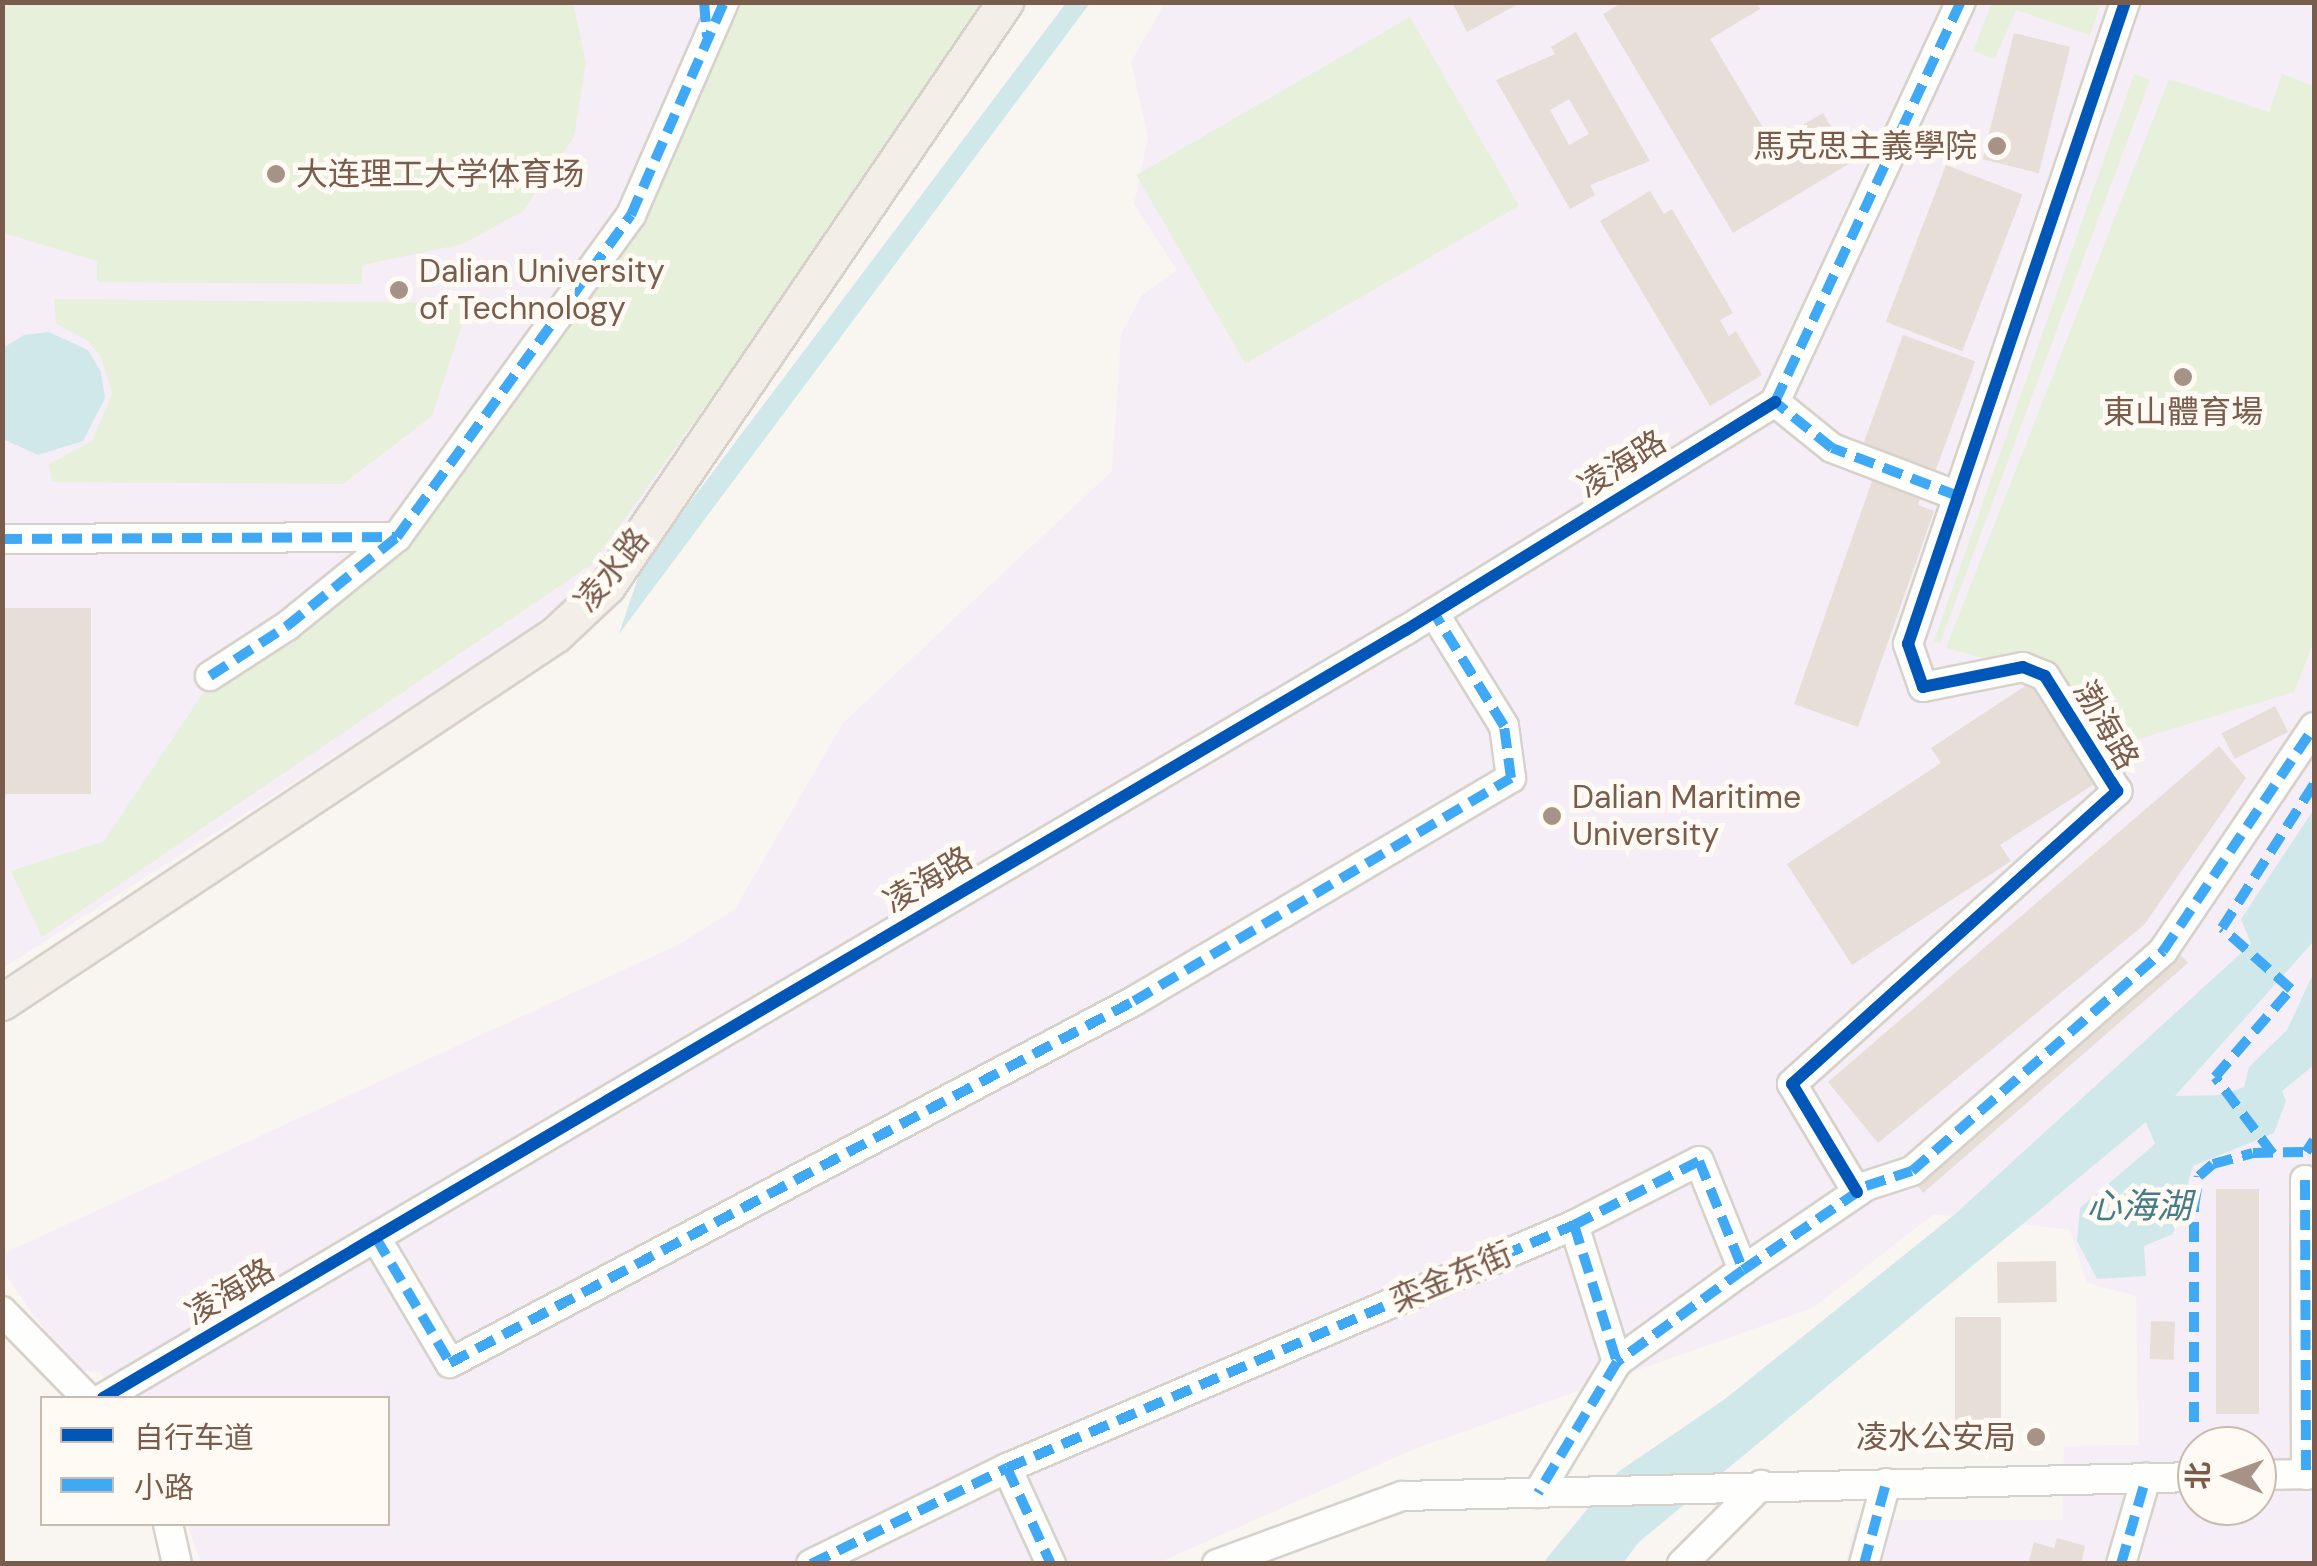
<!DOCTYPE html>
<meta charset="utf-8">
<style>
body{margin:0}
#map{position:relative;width:2317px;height:1566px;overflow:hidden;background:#f9f5f0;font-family:"DM Sans","Noto Sans SC",sans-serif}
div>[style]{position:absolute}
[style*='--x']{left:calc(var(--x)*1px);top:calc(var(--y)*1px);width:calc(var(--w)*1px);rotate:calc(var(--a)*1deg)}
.education>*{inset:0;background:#f6eef6}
.green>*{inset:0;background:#e7f0db;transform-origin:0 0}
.water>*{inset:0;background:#d0e8ea}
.building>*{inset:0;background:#e6ded7;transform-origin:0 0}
.roads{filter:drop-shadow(2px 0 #d7d1cb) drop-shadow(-2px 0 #d7d1cb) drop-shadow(0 2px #d7d1cb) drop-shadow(0 -2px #d7d1cb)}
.minor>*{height:28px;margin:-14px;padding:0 14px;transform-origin:14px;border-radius:14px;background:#fefefd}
.major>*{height:35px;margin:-17.5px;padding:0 17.5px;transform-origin:17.5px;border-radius:17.5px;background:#f3eee8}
.quiet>*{height:10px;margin-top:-5px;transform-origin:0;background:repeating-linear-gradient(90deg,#3fa9f5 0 20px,transparent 0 30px)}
.cycleway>*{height:12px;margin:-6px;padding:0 6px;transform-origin:6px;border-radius:6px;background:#0057b8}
.dots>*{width:28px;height:28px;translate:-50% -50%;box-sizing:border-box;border:5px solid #fffaf3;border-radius:50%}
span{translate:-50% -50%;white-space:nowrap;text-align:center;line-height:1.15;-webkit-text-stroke:10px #fffaf3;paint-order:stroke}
.poi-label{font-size:32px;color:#7a5c4d}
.right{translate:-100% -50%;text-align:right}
.left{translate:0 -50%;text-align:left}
.street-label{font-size:32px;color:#7a5c4d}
.water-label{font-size:35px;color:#437c86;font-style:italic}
.frame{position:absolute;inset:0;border:5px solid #7a5c4d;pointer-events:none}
.legend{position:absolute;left:40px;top:1396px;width:350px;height:130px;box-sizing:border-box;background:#fffaf3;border:2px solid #cabbb1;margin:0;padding:12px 18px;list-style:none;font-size:30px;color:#7a5c4d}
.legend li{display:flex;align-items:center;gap:20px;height:50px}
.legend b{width:50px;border:2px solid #cabbb1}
.north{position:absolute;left:2177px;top:1426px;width:100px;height:100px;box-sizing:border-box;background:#fffaf3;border:2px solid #cabbb1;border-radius:50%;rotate:271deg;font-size:28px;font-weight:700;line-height:40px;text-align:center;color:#7a5c4d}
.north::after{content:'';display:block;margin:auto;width:35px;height:45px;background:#a69286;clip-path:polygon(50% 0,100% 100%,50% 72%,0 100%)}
</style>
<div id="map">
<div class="education">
<i style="clip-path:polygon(3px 3px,992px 3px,601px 577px,547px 621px,3px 968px)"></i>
<i style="clip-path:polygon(evenodd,1165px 3px,2314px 3px,2314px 1563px,1845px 1563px,1857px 1520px,2062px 1520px,2064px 1446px,2139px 1445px,2136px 1296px,2087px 1283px,2070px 1230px,1934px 1214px,1813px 1308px,1414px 1449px,1156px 1564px,201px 1563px,187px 1524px,388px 1524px,388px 1398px,118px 1398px,100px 1372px,72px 1370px,3px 1271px,2px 1254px,680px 944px,735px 909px,843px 723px,1112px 471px,1121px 334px,1142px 295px,1177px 270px,1134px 204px,1148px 137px,1131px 62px,1165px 3px,2197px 1446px,2257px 1446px,2257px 1506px,2197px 1506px,2197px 1446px)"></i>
</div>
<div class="green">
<i style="clip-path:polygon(2px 3px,573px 3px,586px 62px,574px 137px,523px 211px,463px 244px,362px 265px,362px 284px,97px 282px,97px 261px,3px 233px)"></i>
<i style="clip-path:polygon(724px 3px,995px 3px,592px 564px,42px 937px,11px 871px,104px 841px,218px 671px,397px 537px,631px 215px)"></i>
<i style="clip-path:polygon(1992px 3px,1992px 2px,2101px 3px,2090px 35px,2016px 10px,1995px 59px,1973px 51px)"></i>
<i style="left:1410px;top:17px;width:218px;height:316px;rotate:60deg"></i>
<i style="clip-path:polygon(2134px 74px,2150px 80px,1940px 643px,1934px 641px)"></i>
<i style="clip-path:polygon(2282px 74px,2314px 86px,2314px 642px,2294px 692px,2116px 746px,2085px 728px,2053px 662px,2029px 651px,1995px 661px,1946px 648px,2169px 79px,2269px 112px)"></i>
<i style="clip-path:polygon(54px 299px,469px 303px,432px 416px,343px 484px,52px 482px,49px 464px,92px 441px,112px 394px,101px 357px,87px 340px,56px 324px)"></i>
</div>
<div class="water">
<i style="clip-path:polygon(1066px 3px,1090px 3px,619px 634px,642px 566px)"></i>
<i style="clip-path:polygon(49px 332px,88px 350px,101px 372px,105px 398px,83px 441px,38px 455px,3px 439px,3px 348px,24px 335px)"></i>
<i style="clip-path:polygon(2314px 809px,2314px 941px,2175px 1096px,2221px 1095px,2244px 1087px,2249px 1067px,2287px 1030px,2314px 972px,2314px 1065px,2282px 1091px,2286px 1101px,2274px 1133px,2193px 1166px,2173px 1234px,2144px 1246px,2146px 1276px,2097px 1279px,2077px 1241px,2080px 1208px,2155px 1144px,2146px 1122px,1639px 1542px,1623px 1563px,1542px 1564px,1618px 1472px,1725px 1399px,1954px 1215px,2251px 944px,2241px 919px)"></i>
</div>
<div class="building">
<i style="clip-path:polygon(1452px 2px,1522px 2px,1467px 32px)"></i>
<i style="clip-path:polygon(1623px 2px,1756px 2px,1760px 9px,1710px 39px,1772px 143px,1823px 113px,1852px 162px,1733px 233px,1603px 14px)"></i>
<i style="clip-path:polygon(evenodd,1576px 32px,1650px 161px,1590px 185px,1595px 195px,1570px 209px,1496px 80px,1555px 54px,1551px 47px,1576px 32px,1569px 99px,1589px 134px,1569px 145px,1550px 110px,1569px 99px)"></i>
<i style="left:2014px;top:33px;width:58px;height:130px;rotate:14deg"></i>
<i style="left:1946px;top:165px;width:82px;height:168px;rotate:21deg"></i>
<i style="clip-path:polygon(1650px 191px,1664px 214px,1672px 209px,1733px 313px,1720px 320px,1729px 336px,1736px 331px,1762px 375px,1710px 406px,1600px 221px)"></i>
<i style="left:1903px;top:335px;width:77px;height:121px;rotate:20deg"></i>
<i style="clip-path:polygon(1873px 478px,1921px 495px,1918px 505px,1934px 511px,1858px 727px,1794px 704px)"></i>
<i style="left:2px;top:608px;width:89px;height:186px"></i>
<i style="clip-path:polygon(2034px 680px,2099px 781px,2000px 845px,2011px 861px,1852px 965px,1787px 864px,1941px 763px,1931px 748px)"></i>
<i style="left:2275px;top:706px;width:29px;height:60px;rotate:63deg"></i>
<i style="clip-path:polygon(2219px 746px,2246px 778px,2144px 925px,1878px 1143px,1828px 1082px)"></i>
<i style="clip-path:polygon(2179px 953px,2188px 963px,1923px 1193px,1916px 1183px,1950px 1160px)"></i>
<i style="left:2216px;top:1189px;width:43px;height:225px"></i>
<i style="left:2056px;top:1261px;width:41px;height:59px;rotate:89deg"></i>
<i style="left:1955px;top:1317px;width:46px;height:117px"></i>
<i style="left:2151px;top:1321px;width:24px;height:38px;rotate:2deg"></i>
<i style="clip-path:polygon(2057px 1538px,2085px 1546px,2081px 1564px,2028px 1564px,2034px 1542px,2054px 1548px)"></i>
</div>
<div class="roads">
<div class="minor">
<i style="--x:1775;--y:402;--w:441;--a:-65.1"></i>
<i style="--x:1775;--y:402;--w:73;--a:38.9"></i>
<i style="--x:1832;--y:448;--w:135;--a:20.9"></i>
<i style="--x:2;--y:539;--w:395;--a:-0.3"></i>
<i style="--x:397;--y:537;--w:398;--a:-54"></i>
<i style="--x:631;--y:215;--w:232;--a:-66.4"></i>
<i style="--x:210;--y:676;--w:92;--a:-33"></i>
<i style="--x:287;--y:626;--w:141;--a:-39"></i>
<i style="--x:2305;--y:1180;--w:295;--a:89.8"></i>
<i style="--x:1857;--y:1192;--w:126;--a:-121"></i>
<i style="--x:1792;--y:1084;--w:438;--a:-42"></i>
<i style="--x:2117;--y:791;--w:136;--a:-122.1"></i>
<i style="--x:2045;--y:676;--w:24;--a:-158"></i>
<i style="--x:2023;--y:667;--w:102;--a:168.7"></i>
<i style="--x:1923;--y:687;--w:46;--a:-109.2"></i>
<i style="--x:1908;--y:644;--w:678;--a:-71.32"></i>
<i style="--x:1574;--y:1225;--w:144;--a:72.6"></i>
<i style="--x:376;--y:1238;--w:145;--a:59.4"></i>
<i style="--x:450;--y:1363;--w:774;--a:-27.89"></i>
<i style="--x:1134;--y:1001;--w:438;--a:-30.6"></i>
<i style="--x:1511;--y:778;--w:52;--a:-97.7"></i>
<i style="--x:1504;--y:726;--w:133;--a:-121.8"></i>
<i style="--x:1743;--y:1270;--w:149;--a:-34.3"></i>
<i style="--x:1866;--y:1186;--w:48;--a:-18.1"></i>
<i style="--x:1912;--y:1171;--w:334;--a:-41.2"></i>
<i style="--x:2163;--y:951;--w:270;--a:-56"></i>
<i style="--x:2;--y:1311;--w:122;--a:45.7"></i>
<i style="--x:103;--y:1398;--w:1512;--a:-30.52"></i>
<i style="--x:1406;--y:630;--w:434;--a:-31.7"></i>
<i style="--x:1007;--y:1468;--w:106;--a:65.4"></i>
<i style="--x:2257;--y:1475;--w:57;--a:-1"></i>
<i style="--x:168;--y:1524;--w:41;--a:77.3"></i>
<i style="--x:811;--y:1564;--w:218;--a:-26.1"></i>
<i style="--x:1007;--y:1468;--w:617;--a:-23.2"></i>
<i style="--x:1574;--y:1225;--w:140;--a:-27.1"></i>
<i style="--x:1699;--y:1161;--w:118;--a:68"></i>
<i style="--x:1743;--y:1270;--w:156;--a:143.9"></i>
<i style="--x:1617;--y:1362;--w:153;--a:121.1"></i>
<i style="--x:1217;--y:1564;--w:197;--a:-20.2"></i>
<i style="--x:1402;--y:1496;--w:795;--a:-1.37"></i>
<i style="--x:1682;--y:1564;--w:112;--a:-45"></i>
<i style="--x:1864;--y:1564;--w:84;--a:-74.8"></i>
<i style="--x:2121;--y:1564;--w:90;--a:-73.8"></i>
</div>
<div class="major">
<i style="--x:2;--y:1002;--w:665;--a:-33.59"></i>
<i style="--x:556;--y:634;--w:70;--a:-43.3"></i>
<i style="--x:607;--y:586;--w:707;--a:-55.73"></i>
</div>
</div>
<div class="quiet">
<i style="--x:704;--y:2;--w:35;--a:85"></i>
<i style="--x:1958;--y:496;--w:135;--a:-159.1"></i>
<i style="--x:1832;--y:448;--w:73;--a:-141.1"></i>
<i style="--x:1775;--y:402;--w:441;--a:-65.1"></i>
<i style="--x:2;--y:539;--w:395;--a:-0.3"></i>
<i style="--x:397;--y:537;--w:398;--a:-54"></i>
<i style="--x:631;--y:215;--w:232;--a:-66.4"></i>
<i style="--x:210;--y:676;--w:92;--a:-33"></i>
<i style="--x:287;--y:626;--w:141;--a:-39"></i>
<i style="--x:2273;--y:1154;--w:96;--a:-127"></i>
<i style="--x:2215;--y:1077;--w:116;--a:-49.2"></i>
<i style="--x:2291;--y:989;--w:92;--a:-138.5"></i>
<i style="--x:2222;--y:928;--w:171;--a:-57.4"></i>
<i style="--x:2305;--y:1180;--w:295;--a:89.8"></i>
<i style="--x:1574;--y:1225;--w:144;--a:72.6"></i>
<i style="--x:376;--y:1238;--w:145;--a:59.4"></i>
<i style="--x:450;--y:1363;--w:774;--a:-27.89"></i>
<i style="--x:1134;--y:1001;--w:438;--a:-30.6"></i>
<i style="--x:1511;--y:778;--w:52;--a:-97.7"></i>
<i style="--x:1504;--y:726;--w:133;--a:-121.8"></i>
<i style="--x:1743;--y:1270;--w:149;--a:-34.3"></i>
<i style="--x:1866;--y:1186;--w:48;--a:-18.1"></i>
<i style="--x:1912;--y:1171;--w:334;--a:-41.2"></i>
<i style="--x:2163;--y:951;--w:270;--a:-56"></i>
<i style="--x:2194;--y:1422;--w:215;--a:-90"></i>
<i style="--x:2194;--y:1207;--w:31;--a:-81"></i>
<i style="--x:2199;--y:1176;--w:18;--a:-41"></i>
<i style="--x:2213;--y:1164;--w:41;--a:-15.4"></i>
<i style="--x:2253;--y:1153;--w:53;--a:-1.1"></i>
<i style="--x:2306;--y:1152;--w:14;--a:-56"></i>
<i style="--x:1007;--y:1468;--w:106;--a:65.4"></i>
<i style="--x:811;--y:1564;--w:218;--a:-26.1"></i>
<i style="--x:1007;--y:1468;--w:617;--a:-23.2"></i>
<i style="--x:1574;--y:1225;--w:140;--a:-27.1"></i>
<i style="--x:1699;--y:1161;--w:118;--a:68"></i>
<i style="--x:1743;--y:1270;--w:156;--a:143.9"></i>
<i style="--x:1617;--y:1362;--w:153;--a:121.1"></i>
<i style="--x:1864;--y:1564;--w:84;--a:-74.8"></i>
<i style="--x:2121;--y:1564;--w:90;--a:-73.8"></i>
</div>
<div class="cycleway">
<i style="--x:1857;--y:1192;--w:126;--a:-121"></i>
<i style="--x:1792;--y:1084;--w:438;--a:-42"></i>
<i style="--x:2117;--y:791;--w:136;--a:-122.1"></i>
<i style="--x:2045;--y:676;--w:24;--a:-158"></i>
<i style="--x:2023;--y:667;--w:102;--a:168.7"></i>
<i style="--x:1923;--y:687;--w:46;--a:-109.2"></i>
<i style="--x:1908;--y:644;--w:678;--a:-71.32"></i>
<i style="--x:103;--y:1398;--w:1512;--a:-30.52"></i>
<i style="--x:1406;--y:630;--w:434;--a:-31.7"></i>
</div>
<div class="dots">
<i style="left:1997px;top:146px;background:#a69286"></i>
<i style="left:276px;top:174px;background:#a69286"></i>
<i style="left:399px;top:290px;background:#a69286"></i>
<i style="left:2183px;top:377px;background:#a69286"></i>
<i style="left:1552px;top:816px;background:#a69286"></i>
<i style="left:2036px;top:1437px;background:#a69286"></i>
</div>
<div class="poi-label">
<span class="right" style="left:1977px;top:146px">馬克思主義學院</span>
<span class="left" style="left:296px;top:174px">大连理工大学体育场</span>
<span class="left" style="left:419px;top:290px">Dalian University<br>of Technology</span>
<span style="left:2183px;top:412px">東山體育場</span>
<span class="left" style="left:1572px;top:816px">Dalian Maritime<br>University</span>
<span class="right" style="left:2016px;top:1437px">凌水公安局</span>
</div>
<div class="street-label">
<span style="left:1622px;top:464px;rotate:-32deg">凌海路</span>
<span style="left:612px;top:570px;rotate:-51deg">凌水路</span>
<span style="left:2106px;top:725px;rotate:60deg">渤海路</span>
<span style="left:928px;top:880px;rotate:-31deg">凌海路</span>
<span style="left:1451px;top:1277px;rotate:-23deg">栾金东街</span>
<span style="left:230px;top:1292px;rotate:-31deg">凌海路</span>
</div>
<div class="water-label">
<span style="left:2139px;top:1206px">心海湖</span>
</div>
<div class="frame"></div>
<ul class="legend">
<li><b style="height:12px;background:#0057b8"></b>自行车道</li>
<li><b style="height:12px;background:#3fa9f5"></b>小路</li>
</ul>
<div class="north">北</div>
</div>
